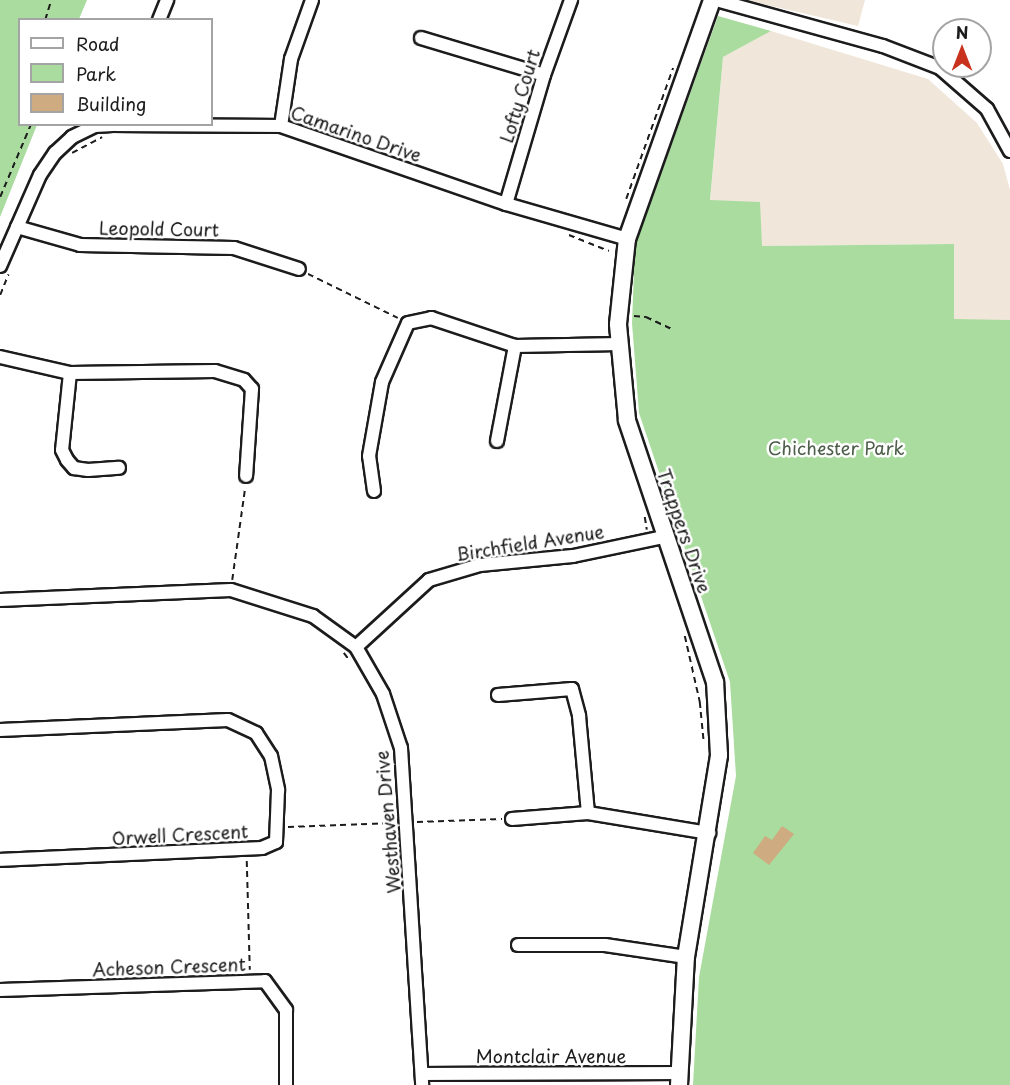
<!DOCTYPE html>
<style>
body{margin:0}
#map{position:relative;width:1010px;height:1085px;overflow:hidden;background:#fff;font-family:"Playpen Sans",sans-serif}
div>[style]{position:absolute}
[style*='--x']{left:calc(var(--x)*1px);top:calc(var(--y)*1px);width:calc(var(--w)*1px);rotate:calc(var(--a)*1deg)}
.built>*{inset:0;background:#f0e6d9}
.green>*{inset:0;background:#a9dc9e}
.building>*{inset:0;background:#ceab81}
.path>*{height:1.5px;margin-top:-0.75px;transform-origin:0;background:repeating-linear-gradient(90deg,#1c1c1c 0 6px,transparent 0 10.5px)}
.roads{filter:drop-shadow(2px 0 #1c1c1c) drop-shadow(-2px 0 #1c1c1c) drop-shadow(0 2px #1c1c1c) drop-shadow(0 -2px #1c1c1c)}
.street>*{height:12px;margin:-6px;padding:0 6px;transform-origin:6px;border-radius:6px;background:#fff}
.secondary>*{height:16px;margin:-8px;padding:0 8px;transform-origin:8px;border-radius:8px;background:#fff}
span{translate:-50% -50%;white-space:nowrap;text-align:center;line-height:1.15;-webkit-text-stroke:5px #fff;paint-order:stroke}
.street-label{font-size:18px;color:#1c1c1c}
.park-label{font-size:18px;color:#4d5f4a}
.legend{position:absolute;left:18px;top:18px;width:195px;height:108px;box-sizing:border-box;background:#fff;border:2px solid #a4a4a4;margin:0;padding:8px 10px;list-style:none;font-size:18px;color:#1c1c1c}
.legend li{display:flex;align-items:center;gap:12px;height:30px}
.legend b{width:30px;border:2px solid #a4a4a4}
.north{position:absolute;left:932px;top:18px;width:60px;height:60px;box-sizing:border-box;background:#fff;border:2px solid #a4a4a4;border-radius:50%;rotate:0deg;font-size:16px;font-weight:700;line-height:24px;text-align:center;color:#1c1c1c}
.north::after{content:'';display:block;margin:auto;width:21px;height:27px;background:#c8321e;clip-path:polygon(50% 0,100% 100%,50% 72%,0 100%)}
</style>
<div id="map">
<div class="built">
<i style="clip-path:polygon(746px 0,865px 0,858px 26px)"></i>
<i style="clip-path:polygon(771px 31px,928px 79px,977px 123px,1003px 164px,1010px 190px,1010px 320px,954px 320px,954px 244px,762px 246px,710px 201px,723px 57px)"></i>
</div>
<div class="green">
<i style="clip-path:polygon(0 0,87px 0,79px 19px,20px 20px,20px 124px,37px 125px,0 217px)"></i>
<i style="clip-path:polygon(718px 16px,771px 31px,723px 57px,710px 200px,760px 202px,762px 246px,954px 244px,954px 319px,1010px 320px,1010px 1085px,693px 1085px,699px 977px,736px 776px,730px 682px,639px 413px,632px 323px,635px 246px)"></i>
</div>
<div class="building">
<i style="clip-path:polygon(782px 826px,794px 834px,769px 865px,753px 853px,765px 836px,772px 840px)"></i>
</div>
<div class="path">
<i style="--x:45;--y:20;--w:21;--a:-73"></i>
<i style="--x:72;--y:153;--w:34;--a:-28"></i>
<i style="--x:0;--y:197;--w:79;--a:-67"></i>
<i style="--x:626;--y:199;--w:139;--a:-70.3"></i>
<i style="--x:569;--y:235;--w:43;--a:21.8"></i>
<i style="--x:308;--y:274;--w:100;--a:26.1"></i>
<i style="--x:0;--y:295;--w:22;--a:-68"></i>
<i style="--x:634;--y:316;--w:12;--a:5"></i>
<i style="--x:646;--y:317;--w:29;--a:25"></i>
<i style="--x:645;--y:517;--w:13;--a:81"></i>
<i style="--x:232;--y:580;--w:94;--a:-82"></i>
<i style="--x:685;--y:636;--w:68;--a:77.2"></i>
<i style="--x:700;--y:702;--w:41;--a:84.4"></i>
<i style="--x:344;--y:653;--w:10;--a:53"></i>
<i style="--x:417;--y:822;--w:85;--a:-2"></i>
<i style="--x:288;--y:827;--w:106;--a:-2.2"></i>
<i style="--x:247;--y:861;--w:109;--a:88.4"></i>
</div>
<div class="roads">
<div class="street">
<i style="--x:716;--y:0;--w:173;--a:15.4"></i>
<i style="--x:883;--y:46;--w:61;--a:21.1"></i>
<i style="--x:940;--y:68;--w:62;--a:41.1"></i>
<i style="--x:987;--y:109;--w:48;--a:61.3"></i>
<i style="--x:159;--y:20;--w:22;--a:-68"></i>
<i style="--x:421;--y:38;--w:128;--a:16.7"></i>
<i style="--x:281;--y:126;--w:68;--a:-81.5"></i>
<i style="--x:291;--y:59;--w:63;--a:-70.4"></i>
<i style="--x:506;--y:204;--w:134;--a:-73.6"></i>
<i style="--x:544;--y:75;--w:80;--a:-70.2"></i>
<i style="--x:17;--y:227;--w:66;--a:15.9"></i>
<i style="--x:80;--y:245;--w:154;--a:1.1"></i>
<i style="--x:234;--y:248;--w:68;--a:17.9"></i>
<i style="--x:0;--y:266;--w:99;--a:-66.3"></i>
<i style="--x:40;--y:175;--w:27;--a:-56"></i>
<i style="--x:55;--y:153;--w:23;--a:-43"></i>
<i style="--x:72;--y:137;--w:25;--a:-26"></i>
<i style="--x:95;--y:126;--w:22;--a:-3"></i>
<i style="--x:117;--y:125;--w:164;--a:0.3"></i>
<i style="--x:281;--y:126;--w:238;--a:19.1"></i>
<i style="--x:506;--y:204;--w:126;--a:16.1"></i>
<i style="--x:0;--y:357;--w:72;--a:12.9"></i>
<i style="--x:70;--y:373;--w:145;--a:-0.8"></i>
<i style="--x:215;--y:371;--w:30;--a:17"></i>
<i style="--x:244;--y:380;--w:12;--a:48"></i>
<i style="--x:252;--y:389;--w:87;--a:93.9"></i>
<i style="--x:70;--y:373;--w:77;--a:95.9"></i>
<i style="--x:62;--y:450;--w:11;--a:63"></i>
<i style="--x:67;--y:460;--w:11;--a:49"></i>
<i style="--x:74;--y:468;--w:14;--a:8"></i>
<i style="--x:88;--y:470;--w:31;--a:-4"></i>
<i style="--x:497;--y:441;--w:97;--a:-79.3"></i>
<i style="--x:374;--y:491;--w:35;--a:-98"></i>
<i style="--x:369;--y:456;--w:75;--a:-80"></i>
<i style="--x:382;--y:382;--w:64;--a:-66.2"></i>
<i style="--x:408;--y:323;--w:24;--a:-12"></i>
<i style="--x:431;--y:318;--w:89;--a:18.4"></i>
<i style="--x:515;--y:346;--w:105;--a:-1.1"></i>
<i style="--x:0;--y:600;--w:231;--a:-2.5"></i>
<i style="--x:231;--y:590;--w:86;--a:17.6"></i>
<i style="--x:313;--y:616;--w:53;--a:35.8"></i>
<i style="--x:356;--y:647;--w:54;--a:60.1"></i>
<i style="--x:383;--y:694;--w:57;--a:71.6"></i>
<i style="--x:401;--y:748;--w:338;--a:86.4"></i>
<i style="--x:356;--y:647;--w:99;--a:-42.5"></i>
<i style="--x:429;--y:580;--w:53;--a:-16.4"></i>
<i style="--x:480;--y:565;--w:93;--a:-5.5"></i>
<i style="--x:573;--y:556;--w:93;--a:-11.8"></i>
<i style="--x:498;--y:695;--w:74;--a:-4.6"></i>
<i style="--x:572;--y:689;--w:28;--a:75"></i>
<i style="--x:579;--y:716;--w:97;--a:84.7"></i>
<i style="--x:0;--y:730;--w:228;--a:-2.5"></i>
<i style="--x:228;--y:720;--w:31;--a:25"></i>
<i style="--x:256;--y:733;--w:27;--a:57"></i>
<i style="--x:271;--y:756;--w:35;--a:78"></i>
<i style="--x:278;--y:790;--w:52;--a:92.2"></i>
<i style="--x:276;--y:842;--w:15;--a:157"></i>
<i style="--x:262;--y:848;--w:262;--a:177.4"></i>
<i style="--x:512;--y:819;--w:76;--a:-4.5"></i>
<i style="--x:588;--y:813;--w:123;--a:9.4"></i>
<i style="--x:518;--y:945;--w:87;--a:0"></i>
<i style="--x:605;--y:945;--w:82;--a:8.4"></i>
<i style="--x:0;--y:990;--w:265;--a:-1.9"></i>
<i style="--x:265;--y:981;--w:36;--a:54"></i>
<i style="--x:286;--y:1010;--w:75;--a:90"></i>
<i style="--x:423;--y:1074;--w:256;--a:-0.2"></i>
</div>
<div class="secondary">
<i style="--x:679;--y:1085;--w:128;--a:-86.9"></i>
<i style="--x:686;--y:957;--w:205;--a:-80.7"></i>
<i style="--x:719;--y:755;--w:73;--a:-93.1"></i>
<i style="--x:715;--y:682;--w:276;--a:-108.6"></i>
<i style="--x:627;--y:420;--w:96;--a:-95.4"></i>
<i style="--x:618;--y:324;--w:85;--a:-84"></i>
<i style="--x:627;--y:239;--w:254;--a:-70.4"></i>
</div>
</div>
<div class="street-label">
<span style="left:520px;top:96px;rotate:-73deg">Lofty Court</span>
<span style="left:356px;top:134px;rotate:19deg">Camarino Drive</span>
<span style="left:159px;top:229px;rotate:1deg">Leopold Court</span>
<span style="left:684px;top:531px;rotate:71deg">Trappers Drive</span>
<span style="left:530px;top:543px;rotate:-9deg">Birchfield Avenue</span>
<span style="left:388px;top:822px;rotate:-95deg">Westhaven Drive</span>
<span style="left:180px;top:835px;rotate:-3deg">Orwell Crescent</span>
<span style="left:169px;top:967px;rotate:-2deg">Acheson Crescent</span>
<span style="left:551px;top:1056px">Montclair Avenue</span>
</div>
<div class="park-label">
<span style="left:836px;top:448px">Chichester Park</span>
</div>
<ul class="legend">
<li><b style="height:8px;background:#fff"></b>Road</li>
<li><b style="height:16px;background:#a9dc9e"></b>Park</li>
<li><b style="height:16px;background:#ceab81"></b>Building</li>
</ul>
<div class="north">N</div>
</div>
